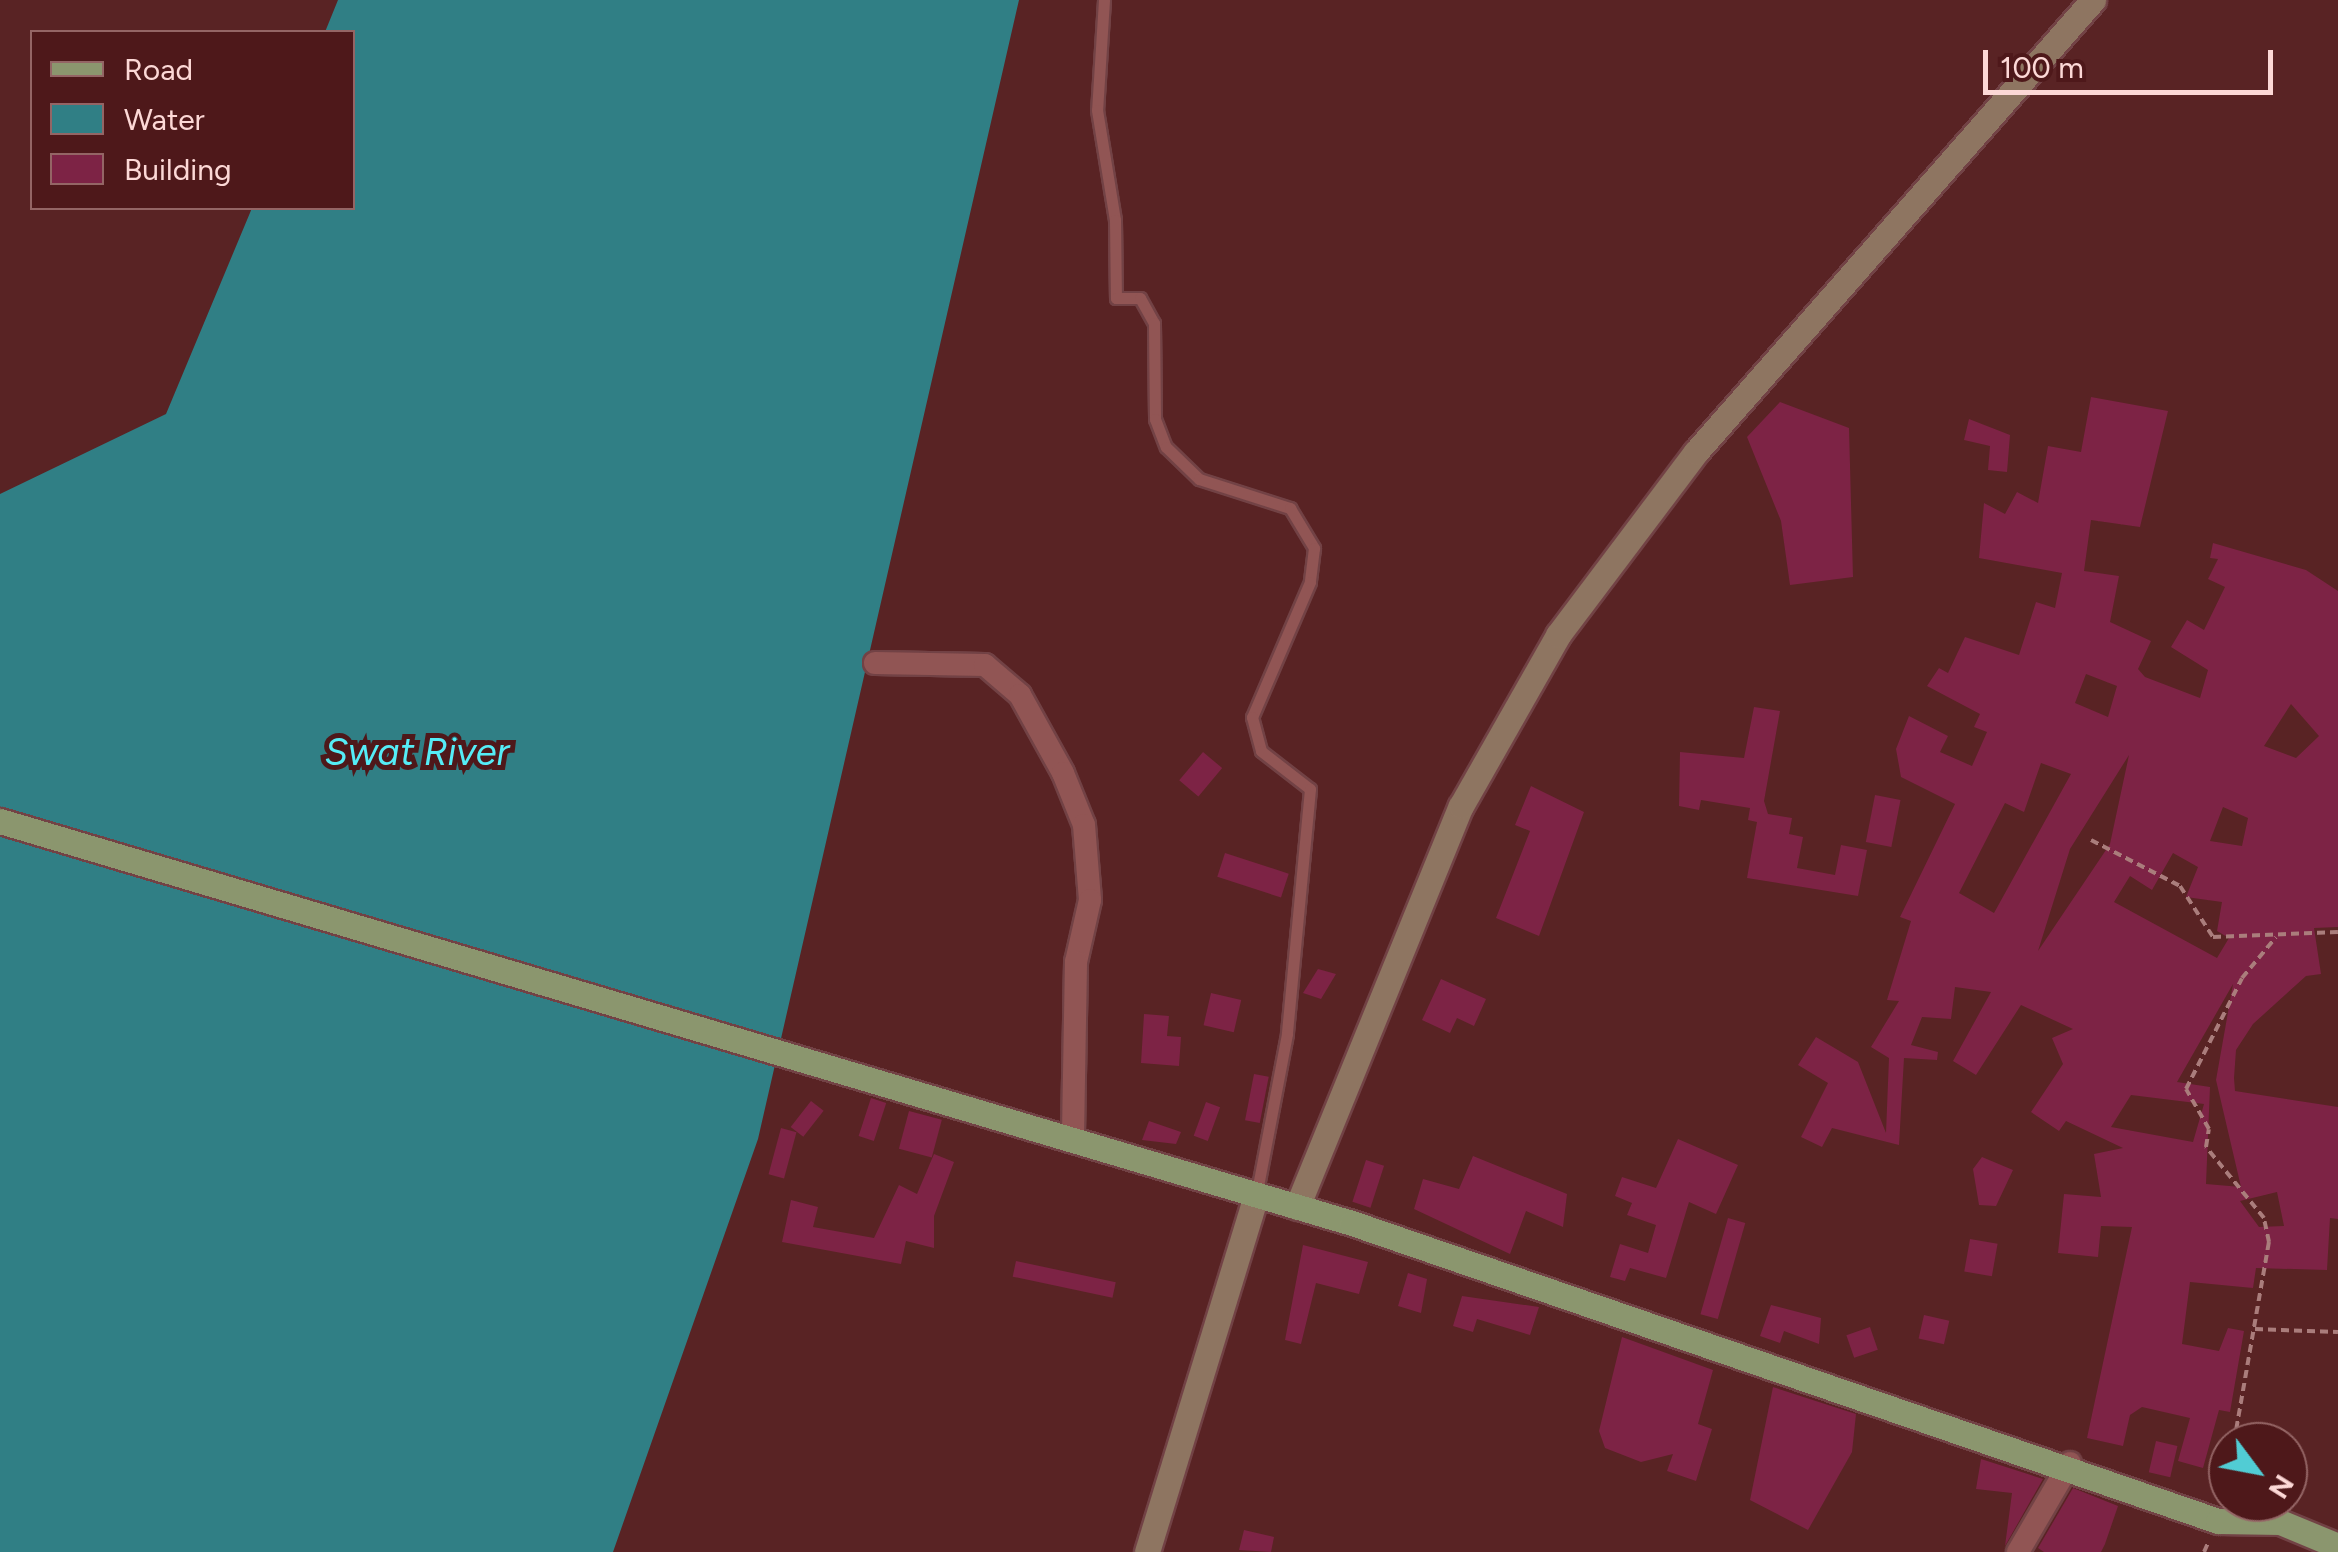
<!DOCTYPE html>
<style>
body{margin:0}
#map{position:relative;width:2338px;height:1552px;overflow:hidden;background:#592324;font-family:Figtree,sans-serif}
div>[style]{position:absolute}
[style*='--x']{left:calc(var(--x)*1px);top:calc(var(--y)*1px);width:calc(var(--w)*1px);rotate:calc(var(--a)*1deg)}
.water>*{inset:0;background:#307f85}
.building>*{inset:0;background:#7d2345;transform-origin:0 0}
.path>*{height:4px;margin-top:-2px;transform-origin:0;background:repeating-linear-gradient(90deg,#aa7d7c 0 8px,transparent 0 13px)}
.roads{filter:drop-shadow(2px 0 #724245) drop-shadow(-2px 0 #724245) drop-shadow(0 2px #724245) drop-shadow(0 -2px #724245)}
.service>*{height:11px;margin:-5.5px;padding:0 5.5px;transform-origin:5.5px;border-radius:5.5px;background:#915554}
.minor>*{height:22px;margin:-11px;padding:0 11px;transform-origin:11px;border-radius:11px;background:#915554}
.secondary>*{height:25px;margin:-12.5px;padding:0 12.5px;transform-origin:12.5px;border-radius:12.5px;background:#8e7561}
.primary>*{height:25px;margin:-12.5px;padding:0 12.5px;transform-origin:12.5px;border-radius:12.5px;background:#8b966e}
span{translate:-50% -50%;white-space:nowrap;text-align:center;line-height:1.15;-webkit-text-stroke:10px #4e181a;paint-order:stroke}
.water-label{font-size:38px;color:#55ecf6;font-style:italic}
.legend{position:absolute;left:30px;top:30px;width:325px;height:180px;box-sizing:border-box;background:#4e181a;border:2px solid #946565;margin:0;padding:12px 18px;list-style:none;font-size:30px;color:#fcd8d6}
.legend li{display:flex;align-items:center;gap:20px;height:50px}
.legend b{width:50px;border:2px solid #946565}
.north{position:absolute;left:2208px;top:1422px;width:100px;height:100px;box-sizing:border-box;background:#4e181a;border:2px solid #946565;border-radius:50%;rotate:122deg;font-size:28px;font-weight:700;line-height:40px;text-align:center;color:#fcd8d6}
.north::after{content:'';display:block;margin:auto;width:35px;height:45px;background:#51ccd4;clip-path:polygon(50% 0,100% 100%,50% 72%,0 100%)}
.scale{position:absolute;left:1983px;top:50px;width:290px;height:45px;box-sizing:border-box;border:5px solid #fcd8d6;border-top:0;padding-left:12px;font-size:30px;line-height:35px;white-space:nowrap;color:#fcd8d6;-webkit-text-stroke:8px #4e181a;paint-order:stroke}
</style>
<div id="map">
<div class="water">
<i style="clip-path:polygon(338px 0,1019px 0,758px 1139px,613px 1552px,0 1552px,0 494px,166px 414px,252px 208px,352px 208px,352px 32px,325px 32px)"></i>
</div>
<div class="building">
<i style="clip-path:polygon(evenodd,2091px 397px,2168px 411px,2140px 527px,2091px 520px,2084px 571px,2119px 576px,2110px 622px,2151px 641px,2138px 669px,2145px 677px,2200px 698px,2208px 670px,2171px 647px,2187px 620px,2204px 630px,2225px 587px,2208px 579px,2218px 559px,2210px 558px,2213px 543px,2306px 570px,2338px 591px,2338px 927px,2314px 928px,2321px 974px,2306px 976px,2253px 1024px,2236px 1050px,2234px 1078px,2235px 1091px,2338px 1107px,2338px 1219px,2330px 1218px,2327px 1270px,2256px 1268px,2253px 1288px,2190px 1282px,2182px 1344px,2219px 1351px,2228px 1328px,2244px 1331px,2230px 1412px,2219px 1410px,2203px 1468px,2178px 1461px,2190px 1418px,2142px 1407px,2130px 1415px,2123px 1446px,2087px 1438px,2132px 1227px,2101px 1226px,2098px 1257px,2058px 1253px,2064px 1194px,2101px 1197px,2094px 1154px,2123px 1148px,2066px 1121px,2059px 1131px,2031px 1112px,2063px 1064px,2052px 1038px,2073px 1029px,2021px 1005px,1976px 1075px,1953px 1061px,1991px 992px,1955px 987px,1951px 1019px,1922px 1017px,1911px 1045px,1938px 1052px,1937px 1060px,1904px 1058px,1899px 1145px,1832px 1128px,1822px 1147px,1801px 1137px,1828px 1083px,1798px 1065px,1816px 1037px,1858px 1062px,1886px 1133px,1889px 1058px,1871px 1047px,1899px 1001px,1887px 1000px,1911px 921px,1900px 917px,1955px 804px,1901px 777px,1896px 749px,1909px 716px,1948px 736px,1940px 752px,1972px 766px,1987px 732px,1974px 727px,1980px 714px,1927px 686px,1939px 668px,1948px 673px,1965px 637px,2019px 655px,2036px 602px,2055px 608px,2062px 573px,1979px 558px,1984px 503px,2005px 514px,2017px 492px,2038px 503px,2048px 446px,2081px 452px,2091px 397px,2086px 674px,2117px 686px,2108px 717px,2075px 703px,2086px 674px,2091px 397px,2291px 704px,2319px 736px,2296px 758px,2264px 746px,2291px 704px,2091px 397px,2129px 755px,2110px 844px,2038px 951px,2070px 849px,2129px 755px,2091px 397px,2041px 763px,2071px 774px,1994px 913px,1959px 893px,2005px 803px,2024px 812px,2041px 763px,2091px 397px,2223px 807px,2248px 818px,2242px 846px,2210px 841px,2223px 807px,2091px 397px,2173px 853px,2198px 867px,2186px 897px,2222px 902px,2217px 931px,2229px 938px,2217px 958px,2114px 902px,2130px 876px,2152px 890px,2173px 853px,2091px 397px,2233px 984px,2216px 1080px,2241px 1187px,2206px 1184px,2210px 1087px,2177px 1082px,2233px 984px,2091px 397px,2131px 1095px,2204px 1104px,2193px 1142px,2111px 1127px,2131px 1095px,2091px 397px,2277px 1192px,2284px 1226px,2259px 1227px,2240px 1201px,2277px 1192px)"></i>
<i style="clip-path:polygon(1780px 402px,1849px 428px,1853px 577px,1790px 585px,1781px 521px,1747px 437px)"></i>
<i style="clip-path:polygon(1969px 419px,2010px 435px,2007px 472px,1988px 470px,1990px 446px,1964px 440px)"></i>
<i style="clip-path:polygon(1754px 707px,1780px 711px,1764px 801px,1768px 814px,1792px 818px,1789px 834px,1803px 837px,1797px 868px,1835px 875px,1841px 845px,1867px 850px,1858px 896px,1747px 878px,1757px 822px,1748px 820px,1750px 808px,1701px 800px,1699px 810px,1679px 806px,1680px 752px,1744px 758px)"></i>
<i style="left:1203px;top:752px;width:25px;height:37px;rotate:40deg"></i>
<i style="clip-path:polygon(1531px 786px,1584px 812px,1539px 936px,1496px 918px,1530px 831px,1515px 825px)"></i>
<i style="left:1875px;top:795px;width:26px;height:48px;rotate:11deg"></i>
<i style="left:1225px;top:853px;width:67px;height:25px;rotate:18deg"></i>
<i style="clip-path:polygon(1318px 969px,1336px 974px,1321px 999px,1303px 993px)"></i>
<i style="clip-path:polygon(1441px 979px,1486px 999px,1474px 1026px,1457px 1018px,1450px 1033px,1422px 1020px)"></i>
<i style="left:1211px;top:993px;width:31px;height:33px;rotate:13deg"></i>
<i style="clip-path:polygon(1144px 1014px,1169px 1016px,1167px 1036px,1181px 1037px,1179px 1066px,1141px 1063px)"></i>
<i style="left:1254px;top:1074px;width:15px;height:47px;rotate:11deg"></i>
<i style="left:871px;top:1098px;width:16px;height:40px;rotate:18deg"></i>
<i style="left:811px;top:1101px;width:16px;height:33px;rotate:38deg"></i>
<i style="left:1206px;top:1102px;width:15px;height:36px;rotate:20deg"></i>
<i style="left:909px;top:1111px;width:34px;height:39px;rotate:15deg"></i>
<i style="clip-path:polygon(1149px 1121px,1181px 1132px,1176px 1144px,1142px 1140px)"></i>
<i style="left:781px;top:1128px;width:16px;height:48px;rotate:15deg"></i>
<i style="clip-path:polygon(1678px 1139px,1738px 1165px,1716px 1214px,1689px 1202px,1666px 1278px,1630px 1268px,1625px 1281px,1610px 1277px,1620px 1244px,1648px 1253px,1656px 1225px,1627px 1215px,1632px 1203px,1615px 1196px,1622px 1177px,1656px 1188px)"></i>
<i style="clip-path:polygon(934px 1154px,954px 1162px,934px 1216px,934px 1248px,906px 1241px,901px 1264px,782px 1242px,791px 1200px,818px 1207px,813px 1227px,874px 1238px,899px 1185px,917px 1194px)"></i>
<i style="clip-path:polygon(1473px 1156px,1567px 1194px,1563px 1227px,1526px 1211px,1510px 1254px,1414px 1209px,1423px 1179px,1459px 1189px)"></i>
<i style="clip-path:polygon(1982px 1157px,2013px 1170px,1996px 1206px,1979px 1205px,1973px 1169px)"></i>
<i style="left:1366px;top:1160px;width:19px;height:44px;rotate:18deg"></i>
<i style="left:1728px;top:1218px;width:18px;height:100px;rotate:16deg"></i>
<i style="left:1970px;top:1239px;width:28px;height:33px;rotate:10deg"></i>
<i style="clip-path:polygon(1303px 1245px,1368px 1262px,1359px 1294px,1316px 1283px,1301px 1344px,1285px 1340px)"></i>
<i style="left:1016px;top:1261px;width:102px;height:16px;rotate:12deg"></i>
<i style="clip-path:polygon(1408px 1273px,1427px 1279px,1421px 1313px,1398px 1306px)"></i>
<i style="clip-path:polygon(1462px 1296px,1539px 1307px,1530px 1335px,1477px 1319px,1473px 1332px,1453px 1326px)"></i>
<i style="clip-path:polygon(1771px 1305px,1821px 1318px,1819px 1344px,1784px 1331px,1780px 1343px,1760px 1336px)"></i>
<i style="left:1924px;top:1315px;width:26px;height:24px;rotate:13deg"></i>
<i style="left:1870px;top:1327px;width:24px;height:25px;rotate:71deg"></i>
<i style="clip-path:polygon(1622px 1337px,1713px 1370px,1698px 1424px,1712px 1429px,1696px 1481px,1667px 1471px,1673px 1454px,1641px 1462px,1605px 1448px,1599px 1431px)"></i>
<i style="clip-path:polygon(1773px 1387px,1856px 1414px,1852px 1452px,1808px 1530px,1750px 1500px)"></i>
<i style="left:2156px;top:1441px;width:22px;height:32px;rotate:13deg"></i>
<i style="clip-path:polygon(1981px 1459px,2043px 1479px,2005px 1546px,2012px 1493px,1976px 1489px)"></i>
<i style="clip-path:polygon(2073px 1488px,2118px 1506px,2105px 1544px,2101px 1552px,2044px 1552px,2038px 1548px)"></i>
<i style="clip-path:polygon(1244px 1530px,1274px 1537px,1271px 1552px,1239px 1550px)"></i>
</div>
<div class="path">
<i style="--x:2091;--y:840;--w:100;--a:27.3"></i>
<i style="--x:2180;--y:886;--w:61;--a:57.1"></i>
<i style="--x:2213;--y:937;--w:125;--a:-2.3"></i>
<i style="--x:2255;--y:1329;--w:83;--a:2.1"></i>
<i style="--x:2234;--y:1442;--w:203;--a:-80.1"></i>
<i style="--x:2269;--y:1242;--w:25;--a:-102"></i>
<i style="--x:2264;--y:1218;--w:92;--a:-129.2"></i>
<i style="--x:2206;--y:1147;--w:18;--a:-81"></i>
<i style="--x:2209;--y:1129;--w:46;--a:-119.9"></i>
<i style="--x:2186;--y:1089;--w:124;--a:-63.2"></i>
<i style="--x:2242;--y:978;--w:53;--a:-50.3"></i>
<i style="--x:2223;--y:1499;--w:25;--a:-79"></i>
<i style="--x:2204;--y:1552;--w:12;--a:-66"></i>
</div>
<div class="roads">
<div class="service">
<i style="--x:1104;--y:0;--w:110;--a:93.6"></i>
<i style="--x:1097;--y:110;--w:111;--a:80.7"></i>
<i style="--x:1115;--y:220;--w:78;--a:89.3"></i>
<i style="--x:1116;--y:298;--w:24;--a:0"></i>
<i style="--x:1140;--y:298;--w:29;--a:61"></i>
<i style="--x:1154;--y:323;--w:96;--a:89.4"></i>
<i style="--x:1155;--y:419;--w:30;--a:69"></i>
<i style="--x:1166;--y:447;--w:46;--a:44.1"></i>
<i style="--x:1199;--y:479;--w:96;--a:17.7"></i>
<i style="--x:1290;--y:508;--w:47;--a:59"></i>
<i style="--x:1314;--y:548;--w:34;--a:97"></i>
<i style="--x:1310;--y:582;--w:147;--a:113.2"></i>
<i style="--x:1252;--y:717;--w:35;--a:75"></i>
<i style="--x:1261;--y:751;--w:62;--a:37.8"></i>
<i style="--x:1310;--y:789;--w:246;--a:95.4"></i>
<i style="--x:1287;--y:1034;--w:165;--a:100.8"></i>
</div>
<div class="minor">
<i style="--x:875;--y:663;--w:110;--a:1"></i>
<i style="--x:985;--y:665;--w:46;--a:40.6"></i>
<i style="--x:1020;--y:695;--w:89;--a:61.1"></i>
<i style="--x:1063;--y:773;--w:56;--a:68"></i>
<i style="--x:1084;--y:825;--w:75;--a:85.4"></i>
<i style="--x:1090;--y:900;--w:64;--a:102.7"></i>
<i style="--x:1076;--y:962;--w:175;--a:91"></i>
<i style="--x:2018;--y:1552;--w:103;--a:-59.7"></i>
</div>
<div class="secondary">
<i style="--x:1297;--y:1207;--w:433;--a:-67.8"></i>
<i style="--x:1461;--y:806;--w:197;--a:-60.4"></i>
<i style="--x:1558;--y:635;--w:229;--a:-53"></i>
<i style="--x:1696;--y:452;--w:602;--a:-48.71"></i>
<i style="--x:1147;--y:1552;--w:372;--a:-73"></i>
</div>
<div class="primary">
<i style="--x:0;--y:821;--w:1410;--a:16.56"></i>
<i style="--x:1352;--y:1223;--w:916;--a:18.99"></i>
<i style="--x:2218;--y:1521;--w:62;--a:0.9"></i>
<i style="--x:2280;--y:1522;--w:63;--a:22.5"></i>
</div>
</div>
<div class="water-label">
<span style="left:417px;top:753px">Swat River</span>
</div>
<ul class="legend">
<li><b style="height:12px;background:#8b966e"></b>Road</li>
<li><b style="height:28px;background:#307f85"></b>Water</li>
<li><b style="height:28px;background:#7d2345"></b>Building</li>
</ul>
<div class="north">N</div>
<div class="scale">100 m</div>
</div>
